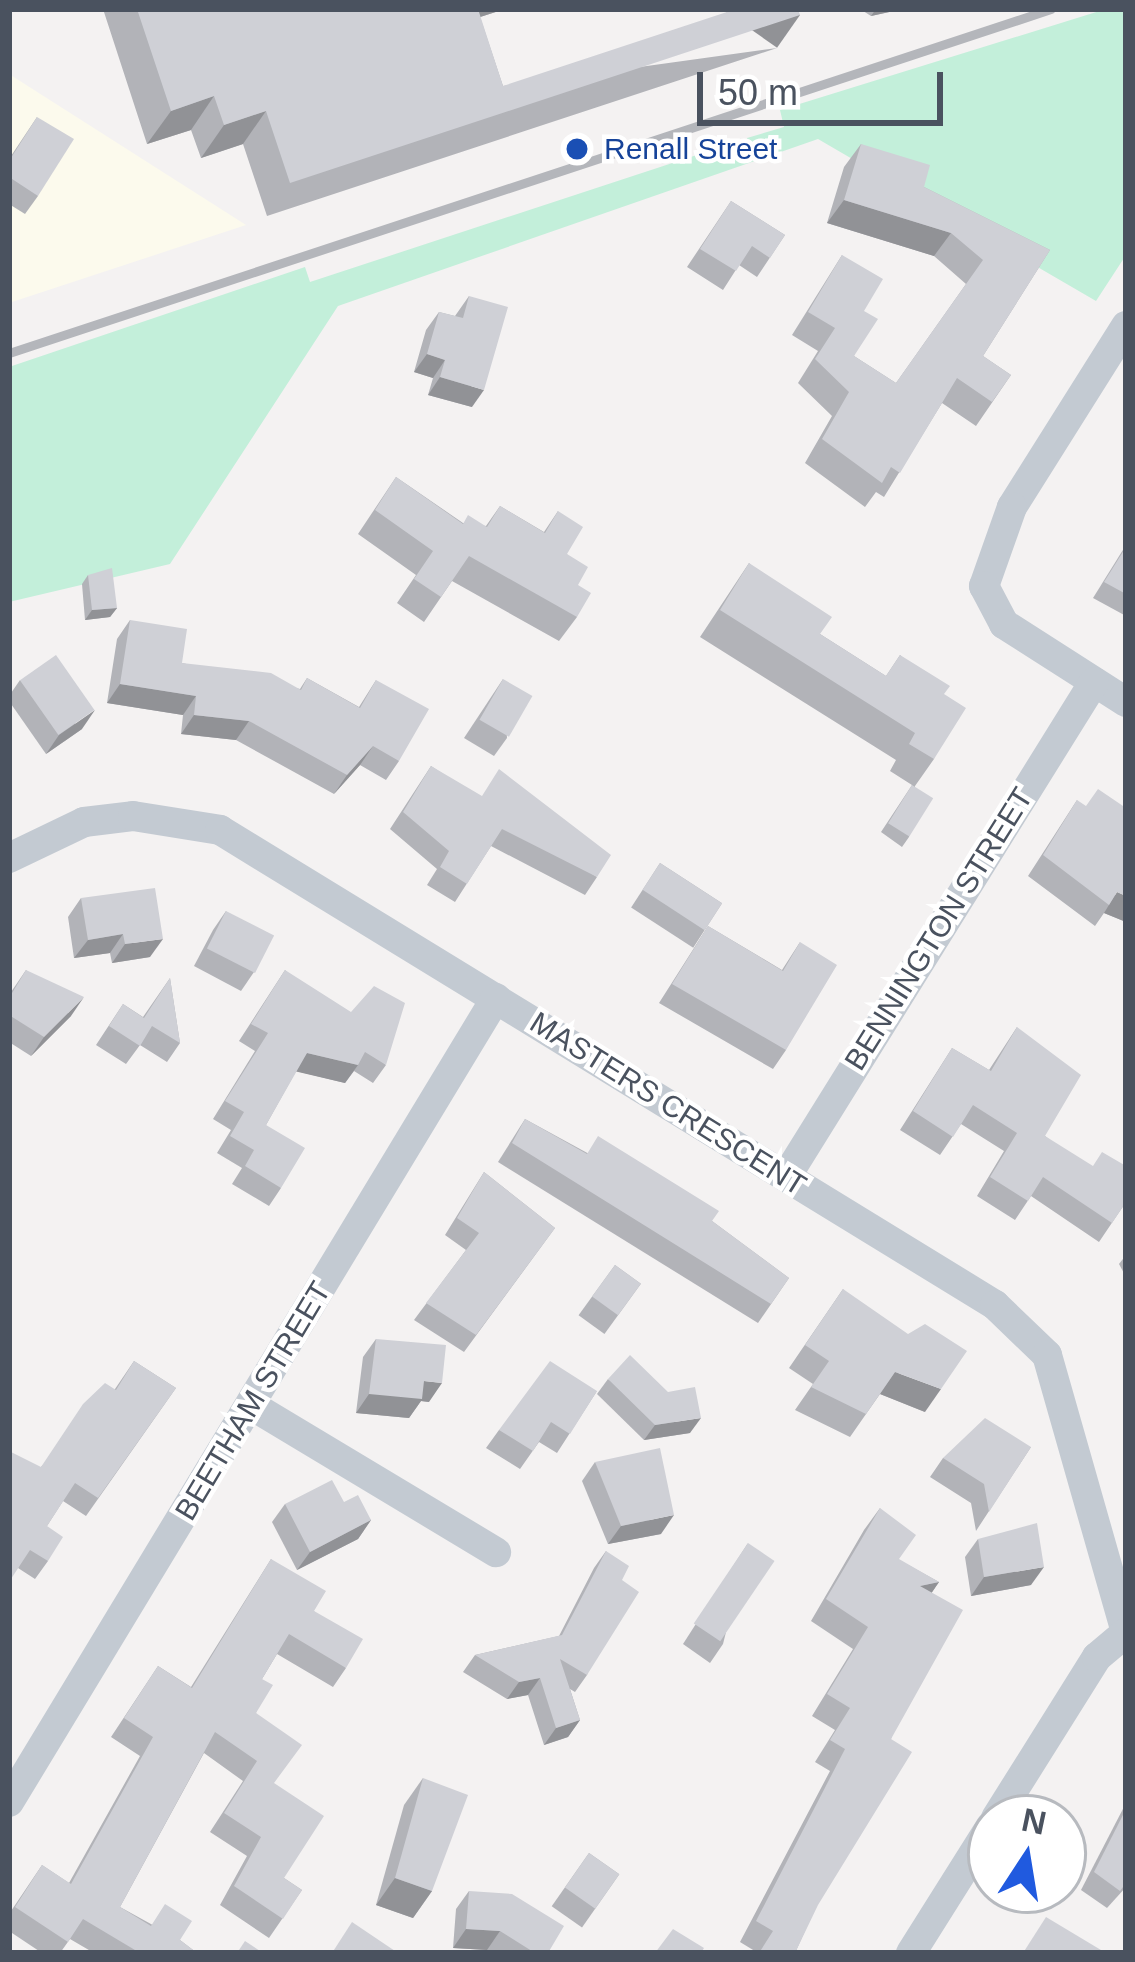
<!DOCTYPE html>
<style>
body{margin:0}
#map{position:relative;width:1135px;height:1962px;overflow:hidden;background:#f4f2f2;font-family:Arial,sans-serif}
div>[style]{position:absolute}
[style*='--x']{left:calc(var(--x)*1px);top:calc(var(--y)*1px);width:calc(var(--w)*1px);rotate:calc(var(--a)*1deg)}
.commercial>*{inset:0;background:#fcfaed}
.green>*{inset:0;background:#c3efda}
.street>*{height:30px;margin:-15px;padding:0 15px;transform-origin:15px;border-radius:15px;background:#c3cad2}
.rail>*{height:9px;margin:-4.5px;padding:0 4.5px;transform-origin:4.5px;border-radius:4.5px;background:#b4b6bb}
.wall>*{inset:0;background:#b2b3b8;transform-origin:0 0}
.shaded-wall>*{inset:0;background:#919296;transform-origin:0 0}
.building>*{inset:0;background:#cfd0d6;transform-origin:0 0}
.dots>*{width:33px;height:33px;translate:-50% -50%;box-sizing:border-box;border:6px solid #fff;border-radius:50%}
span{translate:-50% -50%;white-space:nowrap;text-align:center;line-height:1.15;-webkit-text-stroke:9px #fff;paint-order:stroke}
.transit-label{font-size:30px;color:#164399}
.left{translate:0 -50%;text-align:left}
.street-label{font-size:30px;color:#4a525f}
.frame{position:absolute;inset:0;border:12px solid #4a525f;pointer-events:none}
.north{position:absolute;left:967px;top:1794px;width:120px;height:120px;box-sizing:border-box;background:#fff;border:3px solid #b7babf;border-radius:50%;rotate:12deg;font-size:33px;font-weight:700;line-height:48px;text-align:center;color:#4a525f}
.north::after{content:'';display:block;margin:auto;width:42px;height:54px;background:#205adf;clip-path:polygon(50% 0,100% 100%,50% 72%,0 100%)}
.scale{position:absolute;left:697px;top:72px;width:246px;height:54px;box-sizing:border-box;border:6px solid #4a525f;border-top:0;padding-left:15px;font-size:36px;line-height:42px;white-space:nowrap;color:#4a525f;-webkit-text-stroke:9px #fff;paint-order:stroke}
</style>
<div id="map">
<div class="commercial">
<i style="clip-path:polygon(9px 74px,246px 225px,9px 303px)"></i>
</div>
<div class="green">
<i style="clip-path:polygon(1106px 9px,1126px 9px,1126px 255px,1096px 301px,818px 139px,338px 306px,170px 564px,9px 602px,9px 367px,305px 267px,310px 282px,715px 149px,719px 158px,749px 148px,747px 138px,784px 127px,780px 110px)"></i>
</div>
<div class="street">
<i style="--x:1126;--y:326;--w:214;--a:122.2"></i>
<i style="--x:1012;--y:507;--w:84;--a:109.5"></i>
<i style="--x:984;--y:586;--w:43;--a:62.2"></i>
<i style="--x:1004;--y:624;--w:145;--a:32.6"></i>
<i style="--x:9;--y:858;--w:83;--a:-25.6"></i>
<i style="--x:84;--y:822;--w:49;--a:-7"></i>
<i style="--x:133;--y:816;--w:88;--a:9.1"></i>
<i style="--x:220;--y:830;--w:909;--a:31.5"></i>
<i style="--x:995;--y:1305;--w:72;--a:43.9"></i>
<i style="--x:1047;--y:1355;--w:289;--a:74.1"></i>
<i style="--x:786;--y:1177;--w:583;--a:-58.11"></i>
<i style="--x:251;--y:1405;--w:286;--a:31"></i>
<i style="--x:9;--y:1802;--w:940;--a:-58.8"></i>
<i style="--x:996;--y:1818;--w:190;--a:-57.9"></i>
<i style="--x:1097;--y:1657;--w:38;--a:-40"></i>
<i style="--x:911;--y:1953;--w:150;--a:-57.8"></i>
</div>
<div class="rail">
<i style="--x:9;--y:353;--w:1097;--a:-18.27"></i>
</div>
<div class="wall">
<i style="clip-path:polygon(103px 9px,505px 9px,480px 17px,503px 86px,777px 48px,267px 216px,243px 144px,201px 158px,191px 130px,147px 144px)"></i>
<i style="clip-path:polygon(860px 9px,903px 9px,871px 16px)"></i>
<i style="clip-path:polygon(37px 117px,38px 196px,25px 214px,9px 204px,9px 159px)"></i>
<i style="clip-path:polygon(861px 144px,924px 187px,1050px 250px,983px 356px,1011px 375px,976px 426px,942px 403px,884px 497px,876px 492px,865px 507px,805px 463px,832px 416px,798px 383px,818px 351px,792px 335px,842px 255px,864px 311px,854px 356px,896px 383px,966px 284px,934px 256px,827px 223px,844px 167px)"></i>
<i style="clip-path:polygon(731px 201px,785px 235px,757px 277px,739px 265px,723px 290px,687px 267px)"></i>
<i style="clip-path:polygon(469px 296px,472px 407px,428px 395px,433px 378px,414px 372px,426px 330px,439px 312px,455px 316px)"></i>
<i style="clip-path:polygon(396px 477px,463px 523px,486px 526px,500px 506px,544px 532px,558px 511px,567px 554px,578px 585px,577px 617px,559px 641px,452px 581px,424px 622px,397px 603px,416px 575px,358px 534px)"></i>
<i style="clip-path:polygon(1126px 545px,1126px 616px,1093px 598px)"></i>
<i style="clip-path:polygon(749px 563px,820px 634px,886px 676px,900px 655px,944px 694px,934px 759px,915px 786px,909px 837px,902px 847px,881px 832px,912px 785px,890px 771px,896px 760px,700px 637px)"></i>
<i style="clip-path:polygon(88px 575px,117px 608px,110px 617px,85px 620px,82px 584px)"></i>
<i style="clip-path:polygon(130px 620px,182px 663px,300px 689px,307px 678px,359px 707px,376px 680px,399px 761px,386px 780px,360px 765px,334px 794px,236px 740px,181px 734px,183px 715px,107px 703px,117px 639px)"></i>
<i style="clip-path:polygon(503px 679px,507px 738px,494px 756px,464px 738px)"></i>
<i style="clip-path:polygon(20px 680px,82px 729px,46px 754px,9px 701px,9px 696px)"></i>
<i style="clip-path:polygon(431px 766px,597px 877px,585px 895px,491px 846px,455px 902px,427px 885px,437px 869px,390px 829px)"></i>
<i style="clip-path:polygon(1077px 800px,1126px 922px,1104px 913px,1095px 926px,1028px 876px)"></i>
<i style="left:660px;top:863px;width:74px;height:53px;rotate:33deg"></i>
<i style="clip-path:polygon(81px 898px,150px 957px,112px 963px,110px 953px,74px 958px,68px 917px)"></i>
<i style="clip-path:polygon(226px 911px,254px 972px,241px 991px,194px 966px,213px 930px)"></i>
<i style="clip-path:polygon(708px 926px,782px 970px,800px 942px,786px 1050px,773px 1069px,659px 1003px)"></i>
<i style="clip-path:polygon(26px 970px,71px 1016px,31px 1056px,9px 1042px,9px 995px)"></i>
<i style="clip-path:polygon(285px 970px,386px 1065px,373px 1083px,354px 1071px,345px 1083px,296px 1071px,266px 1125px,281px 1188px,269px 1206px,232px 1184px,242px 1168px,217px 1153px,231px 1130px,213px 1119px,255px 1051px,239px 1041px)"></i>
<i style="clip-path:polygon(170px 978px,180px 1043px,167px 1062px,140px 1045px,126px 1064px,96px 1045px,123px 1004px,143px 1017px)"></i>
<i style="clip-path:polygon(1017px 1027px,1045px 1136px,1126px 1202px,1099px 1242px,1031px 1196px,1015px 1220px,977px 1196px,1004px 1151px,961px 1124px,940px 1155px,900px 1130px,952px 1048px,989px 1070px)"></i>
<i style="clip-path:polygon(525px 1119px,712px 1221px,789px 1278px,758px 1323px,498px 1162px)"></i>
<i style="clip-path:polygon(484px 1172px,555px 1228px,464px 1352px,414px 1320px,466px 1250px,445px 1235px)"></i>
<i style="clip-path:polygon(1126px 1255px,1126px 1277px,1119px 1264px)"></i>
<i style="left:615px;top:1265px;width:32px;height:62px;rotate:36deg"></i>
<i style="clip-path:polygon(843px 1289px,925px 1412px,880px 1394px,850px 1437px,795px 1410px,813px 1384px,789px 1368px)"></i>
<i style="clip-path:polygon(376px 1339px,429px 1402px,421px 1401px,409px 1418px,356px 1413px,363px 1357px)"></i>
<i style="clip-path:polygon(134px 1361px,176px 1388px,86px 1516px,63px 1501px,47px 1526px,48px 1561px,35px 1579px,18px 1568px,41px 1467px,115px 1389px)"></i>
<i style="clip-path:polygon(608px 1379px,690px 1433px,644px 1440px,597px 1394px)"></i>
<i style="clip-path:polygon(597px 1391px,557px 1453px,539px 1442px,520px 1469px,486px 1448px,499px 1430px)"></i>
<i style="clip-path:polygon(1031px 1447px,976px 1531px,971px 1503px,930px 1477px,943px 1458px)"></i>
<i style="clip-path:polygon(595px 1462px,661px 1534px,608px 1544px,582px 1481px)"></i>
<i style="clip-path:polygon(344px 1502px,371px 1520px,358px 1539px,297px 1570px,272px 1522px,285px 1504px)"></i>
<i style="clip-path:polygon(880px 1508px,899px 1560px,939px 1582px,932px 1592px,891px 1739px,795px 1953px,758px 1953px,740px 1942px,830px 1771px,815px 1762px,835px 1730px,812px 1716px,853px 1649px,811px 1621px,864px 1530px)"></i>
<i style="clip-path:polygon(978px 1539px,1031px 1585px,971px 1596px,965px 1557px)"></i>
<i style="clip-path:polygon(748px 1543px,723px 1644px,710px 1663px,683px 1644px)"></i>
<i style="clip-path:polygon(606px 1551px,622px 1580px,587px 1675px,575px 1692px,570px 1689px,580px 1720px,568px 1737px,544px 1745px,528px 1695px,507px 1699px,463px 1672px,475px 1655px,559px 1636px,594px 1568px)"></i>
<i style="clip-path:polygon(271px 1559px,314px 1611px,346px 1668px,333px 1687px,277px 1654px,262px 1679px,256px 1713px,274px 1783px,284px 1878px,302px 1890px,269px 1938px,220px 1905px,247px 1856px,210px 1832px,243px 1781px,204px 1753px,120px 1907px,180px 1940px,197px 1953px,94px 1953px,70px 1939px,60px 1953px,42px 1953px,9px 1931px,9px 1914px,42px 1865px,69px 1883px,140px 1756px,111px 1737px,158px 1666px,191px 1687px)"></i>
<i style="clip-path:polygon(423px 1778px,432px 1891px,413px 1918px,376px 1905px,404px 1805px)"></i>
<i style="clip-path:polygon(1126px 1803px,1126px 1887px,1107px 1908px,1081px 1890px)"></i>
<i style="left:589px;top:1853px;width:37px;height:65px;rotate:35deg"></i>
<i style="clip-path:polygon(469px 1891px,548px 1953px,492px 1953px,487px 1950px,453px 1948px,456px 1909px)"></i>
</div>
<div class="shaded-wall">
<i style="clip-path:polygon(462px 9px,505px 9px,449px 27px)"></i>
<i style="clip-path:polygon(876px 9px,903px 9px,871px 16px)"></i>
<i style="left:800px;top:15px;width:40px;height:537px;rotate:125deg"></i>
<i style="clip-path:polygon(214px 96px,191px 130px,147px 144px,171px 111px)"></i>
<i style="clip-path:polygon(266px 111px,243px 144px,201px 158px,224px 125px)"></i>
<i style="clip-path:polygon(844px 200px,951px 233px,934px 256px,827px 223px)"></i>
<i style="clip-path:polygon(427px 354px,445px 360px,433px 378px,414px 372px)"></i>
<i style="clip-path:polygon(440px 377px,484px 390px,472px 407px,428px 395px)"></i>
<i style="clip-path:polygon(117px 608px,110px 617px,85px 620px,92px 610px)"></i>
<i style="clip-path:polygon(120px 684px,196px 696px,183px 715px,107px 703px)"></i>
<i style="clip-path:polygon(95px 710px,82px 729px,46px 754px,59px 735px)"></i>
<i style="clip-path:polygon(194px 715px,249px 721px,236px 740px,181px 734px)"></i>
<i style="clip-path:polygon(373px 746px,360px 765px,334px 794px,347px 775px)"></i>
<i style="clip-path:polygon(1117px 892px,1126px 896px,1126px 922px,1104px 913px)"></i>
<i style="clip-path:polygon(123px 934px,110px 953px,74px 958px,88px 940px)"></i>
<i style="clip-path:polygon(163px 939px,150px 957px,112px 963px,125px 944px)"></i>
<i style="clip-path:polygon(84px 997px,71px 1016px,31px 1056px,44px 1037px)"></i>
<i style="clip-path:polygon(307px 1053px,358px 1065px,345px 1083px,294px 1071px)"></i>
<i style="clip-path:polygon(895px 1372px,941px 1389px,925px 1412px,880px 1394px)"></i>
<i style="clip-path:polygon(424px 1381px,442px 1383px,429px 1402px,421px 1401px,409px 1418px,356px 1413px,369px 1394px)"></i>
<i style="clip-path:polygon(701px 1418px,690px 1433px,644px 1440px,655px 1425px)"></i>
<i style="clip-path:polygon(674px 1515px,661px 1534px,608px 1544px,621px 1526px)"></i>
<i style="clip-path:polygon(371px 1520px,358px 1539px,297px 1570px,310px 1552px)"></i>
<i style="clip-path:polygon(1044px 1567px,1031px 1585px,971px 1596px,984px 1577px)"></i>
<i style="clip-path:polygon(939px 1582px,924px 1604px,920px 1586px)"></i>
<i style="clip-path:polygon(540px 1678px,528px 1695px,507px 1699px,519px 1682px)"></i>
<i style="clip-path:polygon(580px 1720px,568px 1737px,544px 1745px,556px 1728px)"></i>
<i style="clip-path:polygon(395px 1878px,432px 1891px,413px 1918px,376px 1905px)"></i>
<i style="clip-path:polygon(466px 1929px,500px 1931px,487px 1950px,453px 1948px)"></i>
</div>
<div class="building">
<i style="clip-path:polygon(137px 9px,478px 9px,503px 86px,736px 9px,798px 9px,800px 15px,290px 183px,266px 111px,224px 125px,214px 96px,171px 111px)"></i>
<i style="clip-path:polygon(37px 117px,74px 139px,38px 196px,9px 177px,9px 161px)"></i>
<i style="clip-path:polygon(861px 144px,930px 165px,924px 187px,1050px 250px,983px 356px,1011px 375px,992px 402px,957px 378px,900px 473px,891px 467px,882px 483px,822px 439px,849px 392px,815px 359px,835px 328px,808px 312px,842px 255px,883px 279px,864px 311px,878px 319px,854px 356px,896px 383px,983px 260px,951px 233px,844px 200px)"></i>
<i style="clip-path:polygon(731px 201px,785px 235px,770px 258px,752px 246px,736px 271px,700px 249px)"></i>
<i style="clip-path:polygon(469px 296px,508px 307px,484px 390px,440px 377px,445px 360px,427px 354px,439px 312px,463px 318px)"></i>
<i style="clip-path:polygon(396px 477px,463px 524px,468px 515px,487px 527px,500px 506px,545px 533px,558px 511px,583px 527px,567px 554px,588px 567px,578px 585px,591px 593px,577px 617px,469px 556px,441px 597px,414px 579px,433px 551px,375px 510px)"></i>
<i style="clip-path:polygon(1126px 547px,1126px 594px,1104px 582px)"></i>
<i style="clip-path:polygon(749px 563px,832px 617px,820px 634px,886px 676px,900px 655px,950px 686px,944px 694px,966px 708px,934px 759px,909px 744px,915px 733px,720px 610px)"></i>
<i style="clip-path:polygon(112px 568px,117px 608px,92px 610px,88px 575px)"></i>
<i style="clip-path:polygon(130px 620px,187px 629px,182px 663px,271px 673px,301px 690px,307px 678px,360px 708px,376px 680px,429px 709px,399px 761px,373px 746px,347px 775px,249px 721px,194px 715px,196px 696px,120px 684px)"></i>
<i style="left:56px;top:655px;width:67px;height:44px;rotate:55deg"></i>
<i style="left:503px;top:679px;width:34px;height:47px;rotate:30deg"></i>
<i style="clip-path:polygon(431px 766px,482px 796px,499px 769px,611px 855px,597px 877px,502px 829px,467px 884px,440px 867px,449px 851px,403px 812px)"></i>
<i style="left:912px;top:785px;width:25px;height:45px;rotate:32deg"></i>
<i style="clip-path:polygon(1098px 789px,1126px 808px,1126px 896px,1117px 892px,1109px 905px,1043px 855px,1077px 800px,1086px 806px)"></i>
<i style="left:660px;top:863px;width:74px;height:32px;rotate:33deg"></i>
<i style="clip-path:polygon(155px 888px,163px 939px,125px 944px,123px 934px,88px 940px,81px 898px)"></i>
<i style="left:226px;top:911px;width:54px;height:42px;rotate:27deg"></i>
<i style="clip-path:polygon(708px 926px,783px 971px,800px 942px,837px 965px,786px 1050px,672px 984px)"></i>
<i style="clip-path:polygon(26px 970px,84px 997px,44px 1037px,9px 1015px,9px 998px)"></i>
<i style="clip-path:polygon(285px 970px,351px 1012px,374px 986px,405px 1003px,386px 1065px,365px 1052px,358px 1065px,307px 1053px,266px 1125px,305px 1148px,281px 1188px,245px 1166px,254px 1150px,230px 1136px,244px 1112px,225px 1101px,268px 1033px,251px 1024px)"></i>
<i style="clip-path:polygon(170px 978px,180px 1043px,152px 1026px,140px 1046px,109px 1026px,123px 1004px,144px 1018px)"></i>
<i style="clip-path:polygon(1017px 1027px,1081px 1075px,1045px 1136px,1093px 1166px,1102px 1152px,1126px 1166px,1126px 1202px,1112px 1223px,1043px 1177px,1028px 1201px,990px 1177px,1017px 1133px,973px 1105px,953px 1137px,913px 1111px,952px 1048px,991px 1071px)"></i>
<i style="clip-path:polygon(525px 1119px,587px 1154px,598px 1136px,719px 1211px,712px 1221px,789px 1278px,771px 1304px,512px 1143px)"></i>
<i style="clip-path:polygon(484px 1172px,555px 1228px,476px 1335px,426px 1303px,479px 1233px,457px 1218px)"></i>
<i style="left:615px;top:1265px;width:32px;height:39px;rotate:36deg"></i>
<i style="clip-path:polygon(843px 1289px,908px 1334px,925px 1324px,967px 1351px,941px 1389px,895px 1372px,866px 1414px,811px 1387px,829px 1361px,805px 1345px)"></i>
<i style="clip-path:polygon(376px 1339px,446px 1345px,442px 1383px,424px 1381px,422px 1399px,369px 1394px)"></i>
<i style="clip-path:polygon(630px 1355px,668px 1392px,695px 1387px,701px 1418px,655px 1425px,608px 1379px)"></i>
<i style="clip-path:polygon(134px 1361px,176px 1388px,98px 1498px,75px 1483px,47px 1526px,63px 1537px,48px 1561px,30px 1550px,9px 1582px,9px 1451px,41px 1467px,83px 1404px,105px 1383px,116px 1390px)"></i>
<i style="clip-path:polygon(550px 1361px,597px 1391px,570px 1434px,551px 1422px,533px 1451px,499px 1430px)"></i>
<i style="clip-path:polygon(985px 1418px,1031px 1447px,989px 1512px,984px 1484px,943px 1458px)"></i>
<i style="clip-path:polygon(660px 1448px,674px 1515px,621px 1526px,595px 1462px)"></i>
<i style="clip-path:polygon(332px 1480px,344px 1502px,358px 1495px,371px 1520px,310px 1552px,285px 1504px)"></i>
<i style="clip-path:polygon(880px 1508px,916px 1535px,899px 1559px,939px 1582px,920px 1586px,963px 1610px,891px 1739px,912px 1752px,818px 1905px,795px 1953px,759px 1953px,773px 1931px,756px 1921px,845px 1749px,830px 1740px,850px 1708px,827px 1694px,868px 1627px,826px 1599px)"></i>
<i style="clip-path:polygon(1037px 1523px,1044px 1567px,984px 1577px,978px 1539px)"></i>
<i style="left:748px;top:1543px;width:32px;height:97px;rotate:34deg"></i>
<i style="clip-path:polygon(606px 1551px,629px 1566px,622px 1580px,639px 1592px,587px 1675px,560px 1659px,580px 1720px,556px 1728px,540px 1678px,519px 1682px,475px 1655px,562px 1635px)"></i>
<i style="clip-path:polygon(271px 1559px,326px 1591px,314px 1611px,363px 1639px,346px 1668px,289px 1634px,262px 1679px,273px 1685px,256px 1713px,302px 1745px,274px 1783px,324px 1816px,284px 1878px,302px 1890px,283px 1919px,234px 1886px,261px 1837px,224px 1813px,257px 1761px,215px 1732px,120px 1907px,151px 1926px,165px 1904px,192px 1921px,180px 1940px,197px 1953px,140px 1953px,83px 1919px,68px 1942px,15px 1907px,42px 1865px,71px 1884px,153px 1737px,124px 1718px,158px 1666px,192px 1688px)"></i>
<i style="clip-path:polygon(423px 1778px,468px 1795px,432px 1891px,395px 1878px)"></i>
<i style="clip-path:polygon(1126px 1809px,1126px 1883px,1120px 1891px,1094px 1872px)"></i>
<i style="left:589px;top:1853px;width:37px;height:42px;rotate:35deg"></i>
<i style="clip-path:polygon(469px 1891px,512px 1894px,564px 1926px,548px 1953px,535px 1953px,500px 1931px,466px 1929px)"></i>
<i style="clip-path:polygon(1046px 1917px,1106px 1953px,1023px 1953px)"></i>
<i style="clip-path:polygon(352px 1922px,398px 1953px,332px 1953px)"></i>
<i style="clip-path:polygon(673px 1929px,704px 1948px,701px 1953px,655px 1953px)"></i>
<i style="clip-path:polygon(245px 1941px,263px 1953px,237px 1953px)"></i>
</div>
<div class="dots">
<i style="left:577px;top:149px;background:#1a4fb4"></i>
</div>
<div class="transit-label">
<span class="left" style="left:604px;top:149px">Renall Street</span>
</div>
<div class="street-label">
<span style="left:939px;top:929px;rotate:-58deg">BENNINGTON STREET</span>
<span style="left:668px;top:1104px;rotate:32deg">MASTERS CRESCENT</span>
<span style="left:253px;top:1401px;rotate:-59deg">BEETHAM STREET</span>
</div>
<div class="frame"></div>
<div class="north">N</div>
<div class="scale">50 m</div>
</div>
